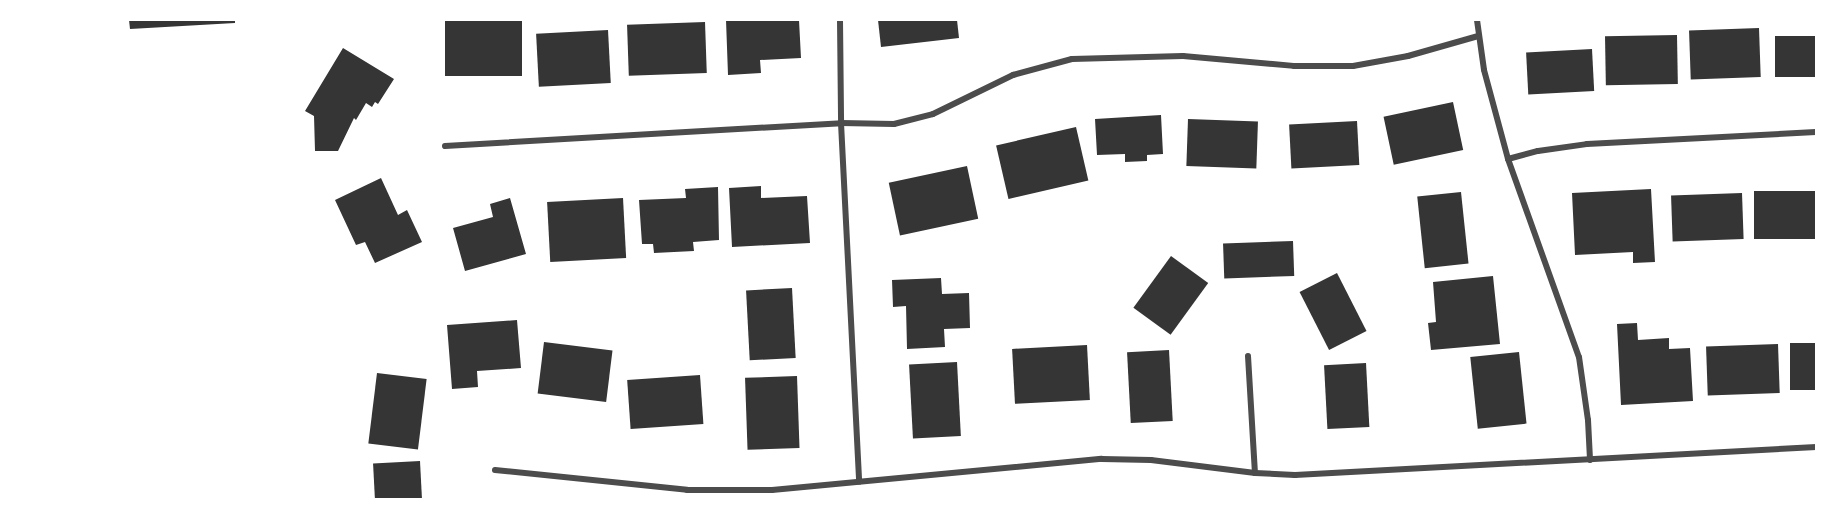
<!DOCTYPE html>
<style>
body{margin:0}
#map{position:relative;width:1836px;height:519px;overflow:hidden;background:#fff;font-family:"Alegreya Sans",sans-serif}
div>[style]{position:absolute}
[style*='--x']{left:calc(var(--x)*1px);top:calc(var(--y)*1px);width:calc(var(--w)*1px);rotate:calc(var(--a)*1deg)}
.building>*{inset:0;background:#353535;transform-origin:0 0}
.minor>*{height:6px;margin:-3px;padding:0 3px;transform-origin:3px;border-radius:3px;background:#4c4c4c}
span{translate:-50% -50%;white-space:nowrap;text-align:center;line-height:1.15;-webkit-text-stroke:6px #fff;paint-order:stroke}
.frame{position:absolute;inset:0;border:21px solid #fff;pointer-events:none}
</style>
<div id="map">
<div class="building">
<i style="clip-path:polygon(129px 20px,235px 20px,235px 23px,130px 29px)"></i>
<i style="left:445px;top:20px;width:77px;height:56px"></i>
<i style="clip-path:polygon(726px 20px,799px 20px,801px 58px,760px 60px,761px 73px,728px 75px)"></i>
<i style="clip-path:polygon(878px 20px,957px 20px,959px 38px,881px 47px)"></i>
<i style="left:705px;top:22px;width:51px;height:78px;rotate:88deg"></i>
<i style="left:1759px;top:28px;width:49px;height:70px;rotate:88deg"></i>
<i style="left:608px;top:30px;width:53px;height:72px;rotate:87deg"></i>
<i style="left:1677px;top:35px;width:49px;height:72px;rotate:89deg"></i>
<i style="left:1816px;top:36px;width:41px;height:41px;rotate:90deg"></i>
<i style="clip-path:polygon(343px 48px,394px 79px,378px 104px,375px 102px,372px 107px,366px 103px,356px 120px,354px 118px,338px 151px,315px 151px,314px 116px,305px 111px)"></i>
<i style="left:1592px;top:49px;width:42px;height:66px;rotate:87deg"></i>
<i style="left:1453px;top:102px;width:49px;height:71px;rotate:78deg"></i>
<i style="clip-path:polygon(1161px 115px,1163px 154px,1147px 155px,1147px 161px,1125px 162px,1125px 154px,1097px 155px,1095px 119px)"></i>
<i style="left:1188px;top:119px;width:70px;height:47px;rotate:2deg"></i>
<i style="left:1357px;top:121px;width:44px;height:68px;rotate:87deg"></i>
<i style="left:1076px;top:127px;width:55px;height:82px;rotate:77deg"></i>
<i style="left:967px;top:166px;width:54px;height:80px;rotate:78deg"></i>
<i style="clip-path:polygon(381px 178px,398px 215px,407px 210px,422px 242px,375px 263px,365px 242px,356px 245px,335px 200px)"></i>
<i style="clip-path:polygon(761px 186px,761px 198px,807px 196px,810px 243px,732px 247px,729px 188px)"></i>
<i style="clip-path:polygon(718px 187px,719px 240px,693px 242px,694px 251px,654px 253px,653px 244px,642px 244px,639px 200px,686px 198px,685px 189px)"></i>
<i style="clip-path:polygon(1651px 189px,1655px 262px,1633px 263px,1633px 252px,1575px 255px,1572px 193px)"></i>
<i style="left:1816px;top:191px;width:48px;height:62px;rotate:90deg"></i>
<i style="left:1461px;top:192px;width:72px;height:44px;rotate:84deg"></i>
<i style="left:1742px;top:193px;width:46px;height:71px;rotate:88deg"></i>
<i style="clip-path:polygon(510px 198px,526px 254px,465px 271px,453px 228px,493px 217px,490px 204px)"></i>
<i style="left:623px;top:198px;width:60px;height:76px;rotate:87deg"></i>
<i style="left:1293px;top:241px;width:35px;height:70px;rotate:88deg"></i>
<i style="left:1171px;top:256px;width:46px;height:64px;rotate:36deg"></i>
<i style="left:1337px;top:273px;width:65px;height:42px;rotate:63deg"></i>
<i style="clip-path:polygon(1493px 276px,1500px 344px,1431px 350px,1428px 323px,1436px 322px,1433px 282px)"></i>
<i style="clip-path:polygon(941px 278px,942px 294px,969px 293px,970px 328px,944px 329px,945px 347px,907px 349px,906px 306px,893px 307px,892px 280px)"></i>
<i style="left:792px;top:288px;width:70px;height:46px;rotate:87deg"></i>
<i style="clip-path:polygon(517px 320px,521px 368px,477px 371px,478px 387px,452px 389px,447px 325px)"></i>
<i style="clip-path:polygon(1637px 323px,1638px 340px,1669px 338px,1669px 349px,1690px 348px,1693px 401px,1621px 405px,1617px 324px)"></i>
<i style="left:544px;top:342px;width:69px;height:52px;rotate:7deg"></i>
<i style="left:1816px;top:343px;width:47px;height:26px;rotate:90deg"></i>
<i style="left:1778px;top:344px;width:49px;height:72px;rotate:88deg"></i>
<i style="left:1087px;top:345px;width:55px;height:75px;rotate:87deg"></i>
<i style="left:1169px;top:350px;width:71px;height:42px;rotate:87deg"></i>
<i style="left:1519px;top:352px;width:72px;height:49px;rotate:84deg"></i>
<i style="left:957px;top:362px;width:74px;height:48px;rotate:87deg"></i>
<i style="left:1366px;top:363px;width:64px;height:42px;rotate:87deg"></i>
<i style="left:377px;top:373px;width:50px;height:71px;rotate:7deg"></i>
<i style="left:700px;top:375px;width:49px;height:73px;rotate:86deg"></i>
<i style="left:797px;top:376px;width:72px;height:52px;rotate:88deg"></i>
<i style="left:420px;top:461px;width:39px;height:47px;rotate:87deg"></i>
</div>
<div class="minor">
<i style="--x:840;--y:20;--w:103;--a:89.4"></i>
<i style="--x:841;--y:123;--w:359;--a:87.1"></i>
<i style="--x:1477;--y:20;--w:50;--a:82"></i>
<i style="--x:1484;--y:70;--w:92;--a:74.9"></i>
<i style="--x:1508;--y:159;--w:210;--a:70.3"></i>
<i style="--x:1579;--y:357;--w:64;--a:81.9"></i>
<i style="--x:1588;--y:420;--w:40;--a:87.1"></i>
<i style="--x:445;--y:146;--w:397;--a:-3.3"></i>
<i style="--x:841;--y:123;--w:53;--a:1.1"></i>
<i style="--x:894;--y:124;--w:40;--a:-14.4"></i>
<i style="--x:933;--y:114;--w:89;--a:-26"></i>
<i style="--x:1013;--y:75;--w:61;--a:-15.2"></i>
<i style="--x:1072;--y:59;--w:111;--a:-1.5"></i>
<i style="--x:1183;--y:56;--w:111;--a:5.1"></i>
<i style="--x:1294;--y:66;--w:59;--a:0"></i>
<i style="--x:1353;--y:66;--w:56;--a:-10.3"></i>
<i style="--x:1408;--y:56;--w:73;--a:-15.9"></i>
<i style="--x:1508;--y:159;--w:31;--a:-15"></i>
<i style="--x:1538;--y:151;--w:49;--a:-8.1"></i>
<i style="--x:1587;--y:144;--w:229;--a:-3"></i>
<i style="--x:1248;--y:356;--w:117;--a:86.6"></i>
<i style="--x:495;--y:470;--w:193;--a:5.9"></i>
<i style="--x:687;--y:490;--w:85;--a:0"></i>
<i style="--x:772;--y:490;--w:331;--a:-5.4"></i>
<i style="--x:1102;--y:459;--w:49;--a:1.2"></i>
<i style="--x:1151;--y:460;--w:105;--a:7.1"></i>
<i style="--x:1255;--y:473;--w:40;--a:2.9"></i>
<i style="--x:1295;--y:475;--w:522;--a:-3.08"></i>
</div>
<div class="frame"></div>
</div>
